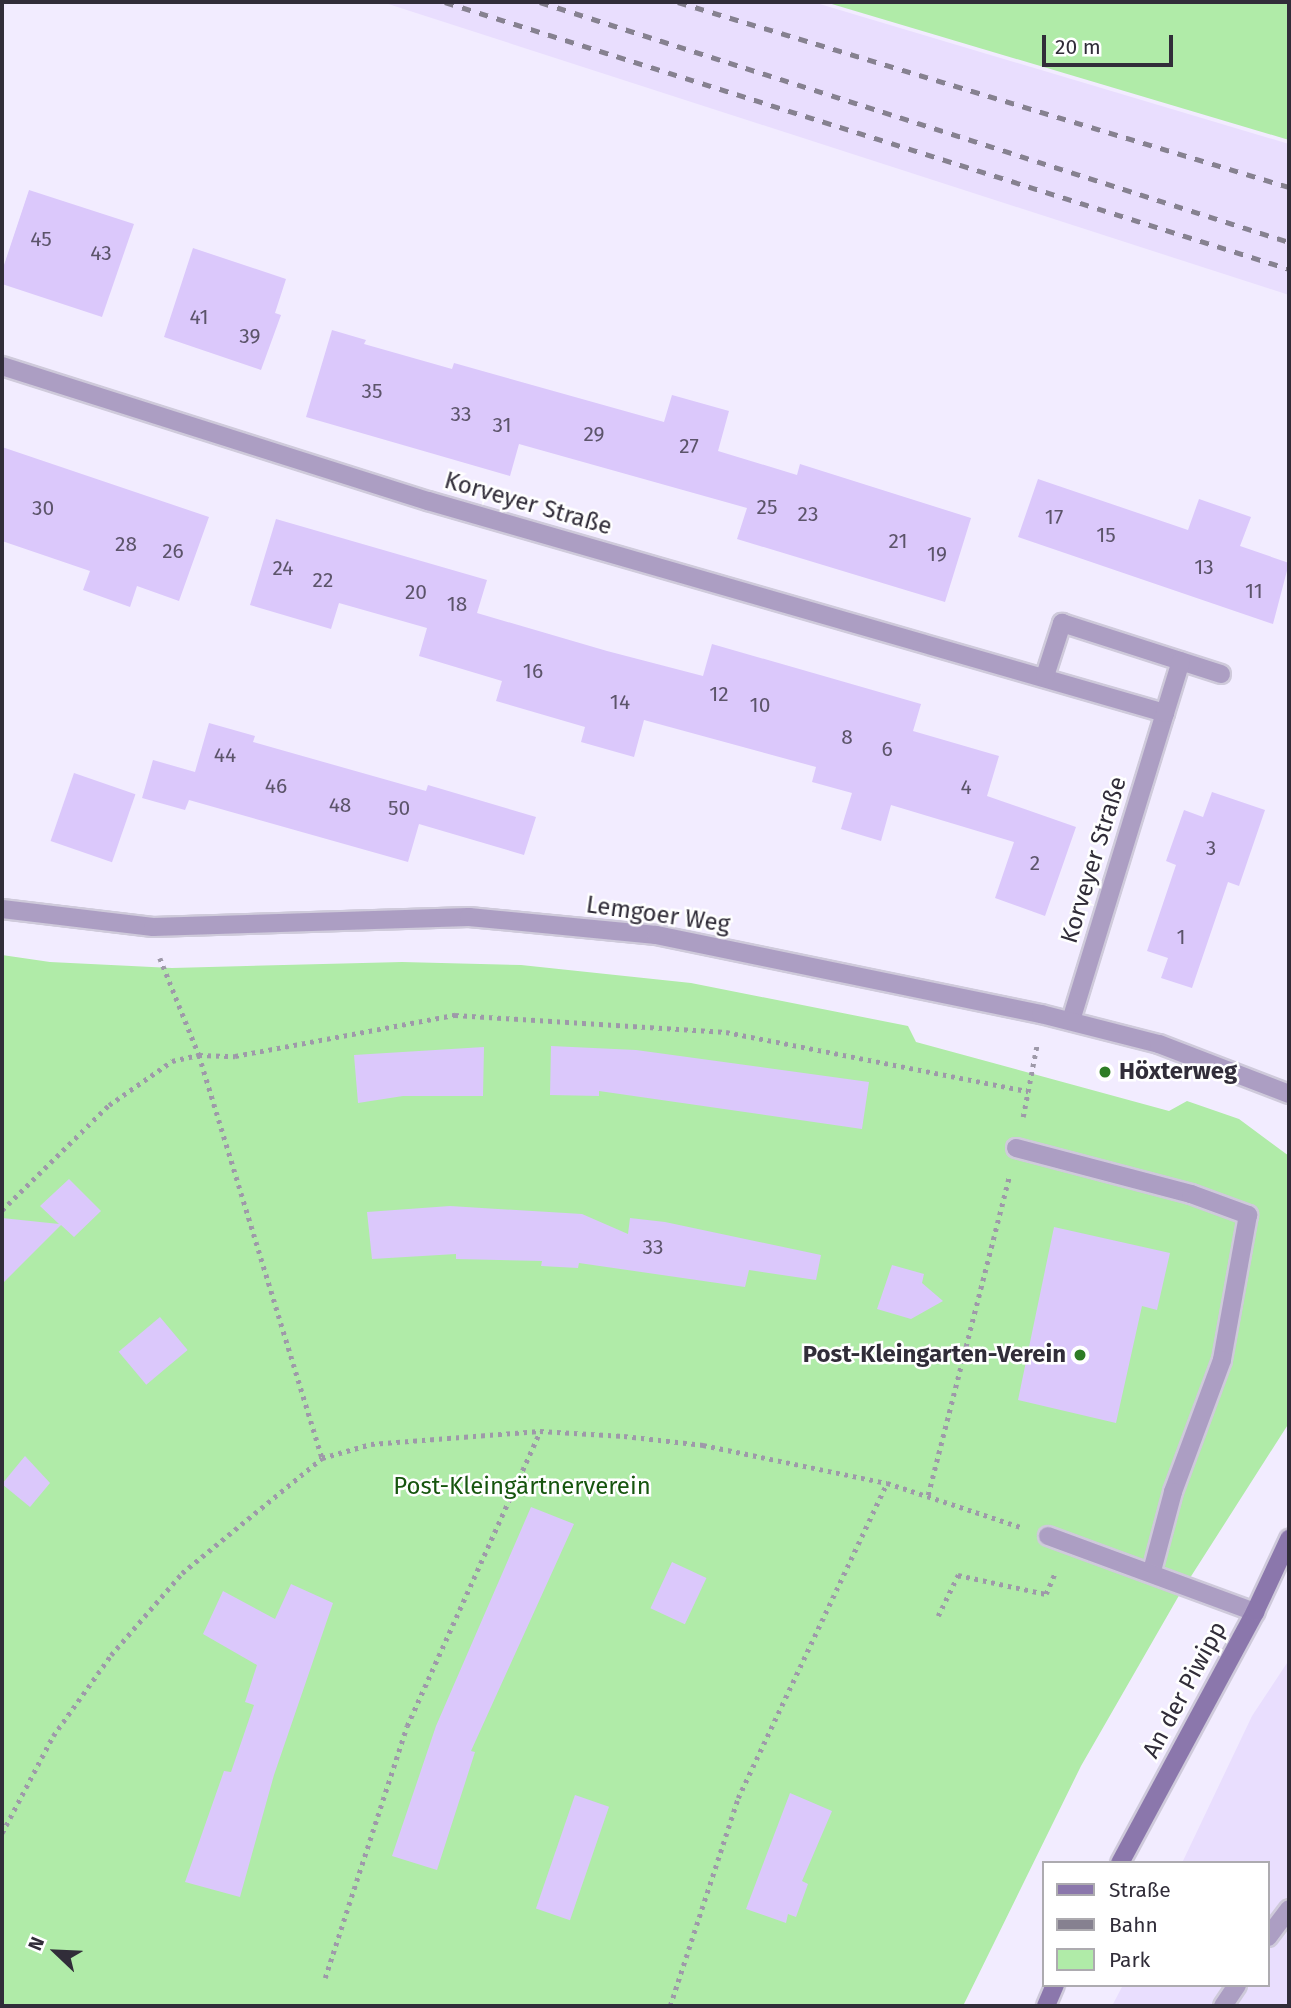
<!DOCTYPE html>
<meta charset="utf-8">
<style>
body{margin:0}
#map{position:relative;width:1291px;height:2008px;overflow:hidden;background:#f2ecff;font-family:"Fira Sans",sans-serif}
div>[style]{position:absolute}
[style*='--x']{left:calc(var(--x)*1px);top:calc(var(--y)*1px);width:calc(var(--w)*1px);rotate:calc(var(--a)*1deg)}
.built>*{inset:0;background:#e9defe}
.green>*{inset:0;background:#b0eba8}
.building>*{inset:0;background:#dbc8fb;transform-origin:0 0}
.path>*{height:4.5px;margin-top:-2.25px;transform-origin:0;background:repeating-linear-gradient(90deg,#9e99a9 0 3.5px,transparent 0 8.5px)}
.roads{filter:drop-shadow(2px 0 #cfcadb) drop-shadow(-2px 0 #cfcadb) drop-shadow(0 2px #cfcadb) drop-shadow(0 -2px #cfcadb)}
.lane>*{height:18px;margin:-9px;padding:0 9px;transform-origin:9px;border-radius:9px;background:#ac9ec3}
.street>*{height:18px;margin:-9px;padding:0 9px;transform-origin:9px;border-radius:9px;background:#ac9ec3}
.secondary>*{height:18px;margin:-9px;padding:0 9px;transform-origin:9px;border-radius:9px;background:#8b77ac}
.rail>*{height:5px;margin-top:-2.5px;transform-origin:0;background:repeating-linear-gradient(90deg,#868190 0 9px,transparent 0 18px)}
.dots>*{width:19px;height:19px;translate:-50% -50%;box-sizing:border-box;border:4px solid #fff;border-radius:50%}
span{translate:-50% -50%;white-space:nowrap;text-align:center;line-height:1.15;-webkit-text-stroke:5px #fff;paint-order:stroke}
.number-label{font-size:21px;color:#5c546a}
.number-label span{-webkit-text-stroke-width:0}
.street-label{font-size:24px;color:#312d39}
.poi-label{font-size:24px;color:#312d39;font-weight:700}
.left{translate:0 -50%;text-align:left}
.right{translate:-100% -50%;text-align:right}
.park-label{font-size:24px;color:#16550e}
.frame{position:absolute;inset:0;border:4px solid #312d39;pointer-events:none}
.legend{position:absolute;left:1042px;top:1861px;width:228px;height:126px;box-sizing:border-box;background:#fff;border:2px solid #adabb0;margin:0;padding:9px 12px;list-style:none;font-size:21px;color:#312d39}
.legend li{display:flex;align-items:center;gap:14px;height:35px}
.legend b{width:35px;border:2px solid #adabb0}
.north{position:absolute;left:21px;top:1917px;width:70px;height:70px;-webkit-text-stroke:5px #fff;paint-order:stroke;rotate:293deg;font-size:19px;font-weight:700;line-height:28px;text-align:center;color:#312d39}
.north::after{content:'';display:block;margin:auto;width:24px;height:32px;background:#312d39;clip-path:polygon(50% 0,100% 100%,50% 72%,0 100%)}
.scale{position:absolute;left:1042px;top:35px;width:131px;height:32px;box-sizing:border-box;border:4px solid #312d39;border-top:0;padding-left:9px;font-size:21px;line-height:24px;white-space:nowrap;color:#312d39;-webkit-text-stroke:5px #fff;paint-order:stroke}
</style>
<div id="map">
<div class="built">
<i style="clip-path:polygon(382px 2px,813px 2px,1289px 144px,1289px 295px)"></i>
<i style="clip-path:polygon(1289px 1660px,1289px 2006px,1112px 2006px,1123px 1985px,1268px 1985px,1268px 1863px,1182px 1863px,1252px 1716px)"></i>
</div>
<div class="green">
<i style="clip-path:polygon(825px 2px,1289px 2px,1289px 140px)"></i>
<i style="clip-path:polygon(2px 955px,50px 962px,172px 968px,402px 962px,521px 965px,691px 983px,908px 1026px,916px 1042px,1169px 1111px,1187px 1101px,1239px 1119px,1289px 1156px,1289px 1423px,1181px 1592px,1081px 1766px,963px 2006px,2px 2006px)"></i>
</div>
<div class="building">
<i style="clip-path:polygon(29px 190px,134px 224px,102px 317px,2px 284px,2px 271px)"></i>
<i style="clip-path:polygon(193px 248px,286px 279px,275px 313px,281px 315px,261px 370px,164px 337px)"></i>
<i style="clip-path:polygon(332px 330px,366px 340px,364px 344px,452px 369px,454px 363px,664px 422px,672px 395px,729px 411px,718px 451px,797px 475px,800px 464px,971px 518px,945px 602px,737px 539px,747px 508px,519px 444px,510px 476px,306px 417px)"></i>
<i style="clip-path:polygon(2px 447px,209px 517px,179px 601px,137px 586px,130px 607px,83px 590px,90px 571px,2px 541px)"></i>
<i style="clip-path:polygon(1038px 479px,1188px 530px,1199px 499px,1251px 517px,1240px 546px,1289px 563px,1273px 624px,1018px 537px)"></i>
<i style="clip-path:polygon(276px 519px,487px 580px,477px 613px,607px 651px,703px 676px,712px 644px,921px 704px,913px 731px,999px 756px,987px 796px,1076px 827px,1045px 916px,995px 898px,1014px 842px,891px 805px,881px 841px,841px 829px,852px 793px,812px 782px,816px 767px,644px 720px,634px 757px,581px 742px,585px 727px,496px 701px,502px 681px,419px 656px,427px 628px,339px 603px,331px 629px,250px 605px)"></i>
<i style="clip-path:polygon(209px 723px,255px 736px,253px 742px,426px 791px,428px 785px,536px 817px,524px 855px,419px 824px,408px 862px,189px 800px,185px 810px,142px 798px,153px 760px,195px 772px)"></i>
<i style="left:74px;top:773px;width:65px;height:72px;rotate:19deg"></i>
<i style="clip-path:polygon(1212px 792px,1265px 810px,1239px 886px,1228px 882px,1192px 988px,1161px 978px,1168px 958px,1147px 951px,1176px 865px,1166px 861px,1184px 810px,1203px 817px)"></i>
<i style="clip-path:polygon(551px 1046px,636px 1050px,869px 1082px,862px 1129px,599px 1091px,599px 1096px,550px 1095px)"></i>
<i style="clip-path:polygon(484px 1047px,483px 1096px,403px 1096px,358px 1103px,354px 1055px)"></i>
<i style="clip-path:polygon(69px 1179px,101px 1211px,74px 1237px,61px 1225px,2px 1284px,2px 1218px,59px 1224px,40px 1206px)"></i>
<i style="clip-path:polygon(450px 1206px,582px 1214px,628px 1234px,630px 1218px,665px 1222px,821px 1255px,816px 1280px,749px 1270px,745px 1287px,579px 1263px,578px 1268px,541px 1266px,542px 1261px,456px 1259px,456px 1254px,372px 1259px,367px 1212px)"></i>
<i style="clip-path:polygon(1054px 1227px,1170px 1253px,1157px 1310px,1142px 1306px,1116px 1423px,1018px 1400px)"></i>
<i style="clip-path:polygon(892px 1265px,924px 1274px,922px 1283px,943px 1301px,911px 1319px,877px 1309px)"></i>
<i style="left:160px;top:1317px;width:43px;height:54px;rotate:50deg"></i>
<i style="clip-path:polygon(25px 1456px,50px 1483px,30px 1507px,2px 1484px)"></i>
<i style="clip-path:polygon(531px 1507px,574px 1524px,471px 1751px,475px 1752px,437px 1870px,392px 1856px,436px 1726px)"></i>
<i style="left:672px;top:1562px;width:38px;height:51px;rotate:25deg"></i>
<i style="clip-path:polygon(291px 1584px,333px 1603px,274px 1775px,240px 1897px,185px 1882px,224px 1771px,231px 1772px,254px 1705px,245px 1702px,257px 1665px,203px 1634px,223px 1591px,275px 1619px)"></i>
<i style="clip-path:polygon(790px 1793px,832px 1811px,802px 1881px,808px 1884px,796px 1917px,788px 1914px,786px 1923px,746px 1909px)"></i>
<i style="left:575px;top:1795px;width:36px;height:120px;rotate:19deg"></i>
</div>
<div class="path">
<i style="--x:160;--y:958;--w:105;--a:68.1"></i>
<i style="--x:199;--y:1055;--w:421;--a:73"></i>
<i style="--x:1023;--y:1117;--w:74;--a:-79.1"></i>
<i style="--x:2;--y:1210;--w:150;--a:-44.5"></i>
<i style="--x:109;--y:1105;--w:77;--a:-34.9"></i>
<i style="--x:172;--y:1061;--w:28;--a:-13"></i>
<i style="--x:199;--y:1055;--w:36;--a:2"></i>
<i style="--x:235;--y:1056;--w:224;--a:-10.6"></i>
<i style="--x:455;--y:1015;--w:272;--a:3.6"></i>
<i style="--x:726;--y:1032;--w:308;--a:11.1"></i>
<i style="--x:928;--y:1495;--w:328;--a:-75.7"></i>
<i style="--x:938;--y:1616;--w:46;--a:-64"></i>
<i style="--x:958;--y:1575;--w:90;--a:12.2"></i>
<i style="--x:1046;--y:1594;--w:23;--a:-67"></i>
<i style="--x:2;--y:1833;--w:110;--a:-62.3"></i>
<i style="--x:53;--y:1736;--w:100;--a:-54.4"></i>
<i style="--x:111;--y:1655;--w:108;--a:-49.1"></i>
<i style="--x:182;--y:1573;--w:181;--a:-39.4"></i>
<i style="--x:322;--y:1458;--w:51;--a:-15.9"></i>
<i style="--x:371;--y:1444;--w:169;--a:-4.4"></i>
<i style="--x:540;--y:1431;--w:84;--a:3.4"></i>
<i style="--x:624;--y:1436;--w:80;--a:6.5"></i>
<i style="--x:703;--y:1445;--w:188;--a:11.7"></i>
<i style="--x:887;--y:1483;--w:141;--a:18.2"></i>
<i style="--x:325;--y:1978;--w:265;--a:-72"></i>
<i style="--x:407;--y:1726;--w:323;--a:-65.7"></i>
<i style="--x:670;--y:2006;--w:219;--a:-71.9"></i>
<i style="--x:738;--y:1798;--w:348;--a:-64.7"></i>
</div>
<div class="roads">
<div class="lane">
<i style="--x:1016;--y:1148;--w:181;--a:14.7"></i>
<i style="--x:1191;--y:1194;--w:61;--a:20.2"></i>
<i style="--x:1248;--y:1215;--w:147;--a:100.2"></i>
<i style="--x:1222;--y:1360;--w:141;--a:110.4"></i>
<i style="--x:1173;--y:1492;--w:82;--a:104.9"></i>
<i style="--x:1048;--y:1536;--w:221;--a:20.2"></i>
<i style="--x:1268;--y:1937;--w:35;--a:-53"></i>
<i style="--x:1223;--y:2006;--w:25;--a:-56"></i>
</div>
<div class="street">
<i style="--x:2;--y:366;--w:447;--a:17.6"></i>
<i style="--x:428;--y:501;--w:767;--a:16.05"></i>
<i style="--x:1165;--y:713;--w:322;--a:107"></i>
<i style="--x:1045;--y:676;--w:56;--a:-72.2"></i>
<i style="--x:1062;--y:623;--w:167;--a:17.8"></i>
<i style="--x:1165;--y:713;--w:54;--a:-72.9"></i>
<i style="--x:2;--y:909;--w:152;--a:6.8"></i>
<i style="--x:153;--y:927;--w:316;--a:-1.8"></i>
<i style="--x:469;--y:917;--w:188;--a:5.5"></i>
<i style="--x:656;--y:935;--w:393;--a:11.6"></i>
<i style="--x:1041;--y:1014;--w:122;--a:14.3"></i>
<i style="--x:1159;--y:1044;--w:139;--a:21"></i>
</div>
<div class="secondary">
<i style="--x:1120;--y:1863;--w:285;--a:-61.7"></i>
<i style="--x:1255;--y:1612;--w:81;--a:-65"></i>
<i style="--x:1046;--y:2006;--w:23;--a:-67"></i>
</div>
</div>
<div class="rail">
<i style="--x:445;--y:2;--w:885;--a:17.55"></i>
<i style="--x:540;--y:2;--w:787;--a:17.77"></i>
<i style="--x:678;--y:2;--w:638;--a:16.85"></i>
</div>
<div class="dots">
<i style="left:1105px;top:1072px;background:#2e7c25"></i>
<i style="left:1080px;top:1355px;background:#2e7c25"></i>
</div>
<div class="number-label">
<span style="left:41px;top:239px">45</span>
<span style="left:101px;top:253px">43</span>
<span style="left:199px;top:317px">41</span>
<span style="left:250px;top:336px">39</span>
<span style="left:372px;top:391px">35</span>
<span style="left:461px;top:414px">33</span>
<span style="left:502px;top:425px">31</span>
<span style="left:594px;top:434px">29</span>
<span style="left:689px;top:446px">27</span>
<span style="left:767px;top:507px">25</span>
<span style="left:43px;top:508px">30</span>
<span style="left:808px;top:514px">23</span>
<span style="left:1054px;top:517px">17</span>
<span style="left:1106px;top:535px">15</span>
<span style="left:898px;top:541px">21</span>
<span style="left:126px;top:544px">28</span>
<span style="left:173px;top:551px">26</span>
<span style="left:937px;top:554px">19</span>
<span style="left:1204px;top:567px">13</span>
<span style="left:283px;top:568px">24</span>
<span style="left:323px;top:580px">22</span>
<span style="left:1254px;top:591px">11</span>
<span style="left:416px;top:592px">20</span>
<span style="left:457px;top:604px">18</span>
<span style="left:533px;top:671px">16</span>
<span style="left:719px;top:694px">12</span>
<span style="left:620px;top:702px">14</span>
<span style="left:760px;top:705px">10</span>
<span style="left:847px;top:737px">8</span>
<span style="left:887px;top:749px">6</span>
<span style="left:225px;top:755px">44</span>
<span style="left:276px;top:786px">46</span>
<span style="left:966px;top:787px">4</span>
<span style="left:340px;top:805px">48</span>
<span style="left:399px;top:808px">50</span>
<span style="left:1211px;top:848px">3</span>
<span style="left:1035px;top:863px">2</span>
<span style="left:1181px;top:937px">1</span>
<span style="left:653px;top:1247px">33</span>
</div>
<div class="street-label">
<span style="left:528px;top:504px;rotate:16deg">Korveyer Straße</span>
<span style="left:1094px;top:860px;rotate:-73deg">Korveyer Straße</span>
<span style="left:658px;top:915px;rotate:8deg">Lemgoer Weg</span>
<span style="left:1185px;top:1690px;rotate:-62deg">An der Piwipp</span>
</div>
<div class="poi-label">
<span class="left" style="left:1119px;top:1072px">Höxterweg</span>
<span class="right" style="left:1066px;top:1355px">Post-Kleingarten-Verein</span>
</div>
<div class="park-label">
<span style="left:522px;top:1487px">Post-Kleingärtnerverein</span>
</div>
<div class="frame"></div>
<ul class="legend">
<li><b style="height:9px;background:#8b77ac"></b>Straße</li>
<li><b style="height:9px;background:#868190"></b>Bahn</li>
<li><b style="height:19px;background:#b0eba8"></b>Park</li>
</ul>
<div class="north">N</div>
<div class="scale">20 m</div>
</div>
